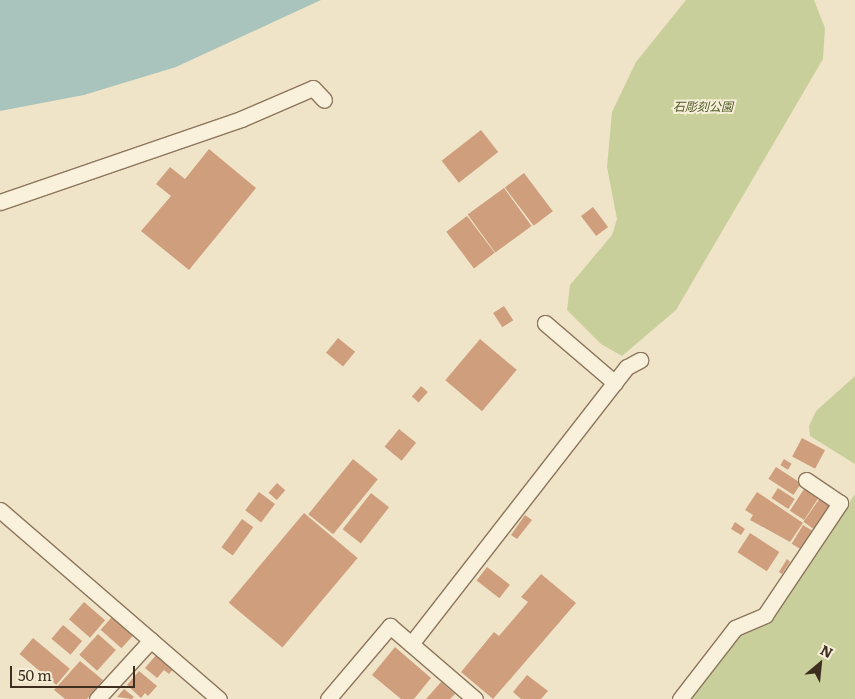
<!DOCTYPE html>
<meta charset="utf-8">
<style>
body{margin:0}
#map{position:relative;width:855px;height:699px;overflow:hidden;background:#f0e4c8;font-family:Literata,"Noto Sans JP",serif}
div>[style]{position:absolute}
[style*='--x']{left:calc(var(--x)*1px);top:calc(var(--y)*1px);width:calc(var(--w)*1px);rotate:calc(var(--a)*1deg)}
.green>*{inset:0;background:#c9cf9b}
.water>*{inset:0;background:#a9c4bc}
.building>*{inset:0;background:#cf9f7d;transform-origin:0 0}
.roads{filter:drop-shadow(1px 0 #8d765c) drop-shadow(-1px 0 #8d765c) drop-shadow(0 1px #8d765c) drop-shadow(0 -1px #8d765c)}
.street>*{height:15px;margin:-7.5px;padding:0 7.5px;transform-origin:7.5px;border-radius:7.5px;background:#faf1dc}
span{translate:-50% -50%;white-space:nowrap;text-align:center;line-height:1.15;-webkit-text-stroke:4px #f7eed8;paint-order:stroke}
.park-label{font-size:12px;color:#4d5a26;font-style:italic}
.north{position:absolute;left:795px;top:639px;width:50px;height:50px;-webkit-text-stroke:4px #f7eed8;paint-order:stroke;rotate:28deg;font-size:14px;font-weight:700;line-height:20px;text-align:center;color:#3d2e20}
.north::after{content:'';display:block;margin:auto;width:18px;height:22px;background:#3d2e20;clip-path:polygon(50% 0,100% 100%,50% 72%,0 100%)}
.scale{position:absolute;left:10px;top:666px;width:125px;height:22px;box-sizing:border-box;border:2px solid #3d2e20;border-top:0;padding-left:6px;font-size:15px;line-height:18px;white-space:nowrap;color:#3d2e20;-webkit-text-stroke:4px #f7eed8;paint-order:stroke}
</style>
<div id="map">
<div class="green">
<i style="clip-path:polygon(686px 0,814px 0,825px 28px,823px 59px,676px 310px,622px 356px,601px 344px,567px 310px,570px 285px,612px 235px,617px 219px,607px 167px,612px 112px,636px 62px)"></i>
<i style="clip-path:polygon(855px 376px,855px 464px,810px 436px,809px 426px,816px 411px)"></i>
<i style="clip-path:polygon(855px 494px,855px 699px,689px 699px,739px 636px,767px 622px)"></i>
</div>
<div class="water">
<i style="clip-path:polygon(0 0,321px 0,176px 67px,84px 95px,0 111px)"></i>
</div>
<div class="building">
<i style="left:481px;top:130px;width:28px;height:50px;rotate:52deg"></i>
<i style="clip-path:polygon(209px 149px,256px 188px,189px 270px,141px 231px,171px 196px,156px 184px,170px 167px,185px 179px)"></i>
<i style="left:524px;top:173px;width:48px;height:24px;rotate:53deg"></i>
<i style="left:504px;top:188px;width:47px;height:45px;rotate:54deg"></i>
<i style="left:593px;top:207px;width:25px;height:15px;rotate:53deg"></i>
<i style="left:467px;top:216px;width:46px;height:26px;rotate:53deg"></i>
<i style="left:504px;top:306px;width:17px;height:13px;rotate:57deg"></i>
<i style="left:338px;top:338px;width:22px;height:19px;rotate:39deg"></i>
<i style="left:480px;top:339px;width:48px;height:54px;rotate:40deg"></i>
<i style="left:421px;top:386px;width:9px;height:14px;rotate:41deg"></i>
<i style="left:399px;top:429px;width:22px;height:23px;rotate:39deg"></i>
<i style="left:802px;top:438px;width:26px;height:21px;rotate:28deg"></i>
<i style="left:353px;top:459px;width:32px;height:71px;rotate:39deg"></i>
<i style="left:784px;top:459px;width:9px;height:7px;rotate:32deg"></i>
<i style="left:776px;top:467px;width:30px;height:14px;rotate:33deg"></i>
<i style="left:277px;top:483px;width:11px;height:13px;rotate:41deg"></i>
<i style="left:778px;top:488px;width:20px;height:12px;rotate:33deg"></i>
<i style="left:804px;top:489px;width:17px;height:26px;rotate:33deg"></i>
<i style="left:259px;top:492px;width:20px;height:23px;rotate:37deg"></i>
<i style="clip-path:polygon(757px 492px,803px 523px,790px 542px,750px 520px,753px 515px,745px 510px)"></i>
<i style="left:371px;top:493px;width:23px;height:46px;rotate:38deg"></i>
<i style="left:820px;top:498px;width:12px;height:29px;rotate:35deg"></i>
<i style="left:304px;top:513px;width:70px;height:117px;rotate:40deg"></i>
<i style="clip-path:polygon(525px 515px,532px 520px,517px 539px,511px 535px)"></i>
<i style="left:242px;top:519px;width:14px;height:35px;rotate:36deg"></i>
<i style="clip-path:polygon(735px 522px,745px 529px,741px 535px,731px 529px)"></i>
<i style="left:803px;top:525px;width:12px;height:22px;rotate:31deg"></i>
<i style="left:750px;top:533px;width:35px;height:23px;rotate:33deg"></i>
<i style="clip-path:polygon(787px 559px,790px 562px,782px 574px,779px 572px)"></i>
<i style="left:487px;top:567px;width:29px;height:17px;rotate:38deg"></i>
<i style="clip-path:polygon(541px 574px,576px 603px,493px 699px,461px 672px,494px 632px,499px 636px,528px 602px,521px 597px)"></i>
<i style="left:84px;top:602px;width:28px;height:23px;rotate:41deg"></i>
<i style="left:112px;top:617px;width:28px;height:17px;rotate:42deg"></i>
<i style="left:63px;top:625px;width:25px;height:18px;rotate:40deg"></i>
<i style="left:98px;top:634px;width:24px;height:28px;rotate:42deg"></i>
<i style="left:33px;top:638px;width:48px;height:21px;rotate:40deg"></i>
<i style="clip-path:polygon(395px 647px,431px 678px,414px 699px,401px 699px,372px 675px)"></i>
<i style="clip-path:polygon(157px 654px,174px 668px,169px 674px,164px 670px,157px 678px,145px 668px)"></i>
<i style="clip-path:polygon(80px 661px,103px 680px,87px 699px,65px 699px,54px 690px)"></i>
<i style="clip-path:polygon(139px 671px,157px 686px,148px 696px,145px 693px,141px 698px,127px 685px)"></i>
<i style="clip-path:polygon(527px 675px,548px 691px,541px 699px,521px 699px,513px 692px)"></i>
<i style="clip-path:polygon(441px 682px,455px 694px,450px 699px,426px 699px)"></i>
<i style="clip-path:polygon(124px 689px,134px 697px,132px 699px,117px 697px)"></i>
</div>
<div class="roads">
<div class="street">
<i style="--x:0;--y:202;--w:255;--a:-19"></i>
<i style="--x:241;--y:119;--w:78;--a:-23.3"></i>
<i style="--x:313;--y:88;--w:16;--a:47"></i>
<i style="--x:545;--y:323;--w:92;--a:40.6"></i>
<i style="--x:0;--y:510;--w:289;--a:40.8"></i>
<i style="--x:411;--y:644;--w:351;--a:-52.1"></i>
<i style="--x:627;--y:367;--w:15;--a:-28"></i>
<i style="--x:97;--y:699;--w:80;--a:-47.5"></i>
<i style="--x:328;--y:699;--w:96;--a:-49.7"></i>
<i style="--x:390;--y:626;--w:112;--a:40.7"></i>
<i style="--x:680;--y:699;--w:90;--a:-52.2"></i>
<i style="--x:735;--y:628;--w:33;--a:-23"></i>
<i style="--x:765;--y:615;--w:135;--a:-56.2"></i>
<i style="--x:840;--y:503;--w:41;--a:-145.9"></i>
</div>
</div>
<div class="park-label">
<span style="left:703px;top:107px">石彫刻公園</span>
</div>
<div class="north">N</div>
<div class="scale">50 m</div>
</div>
